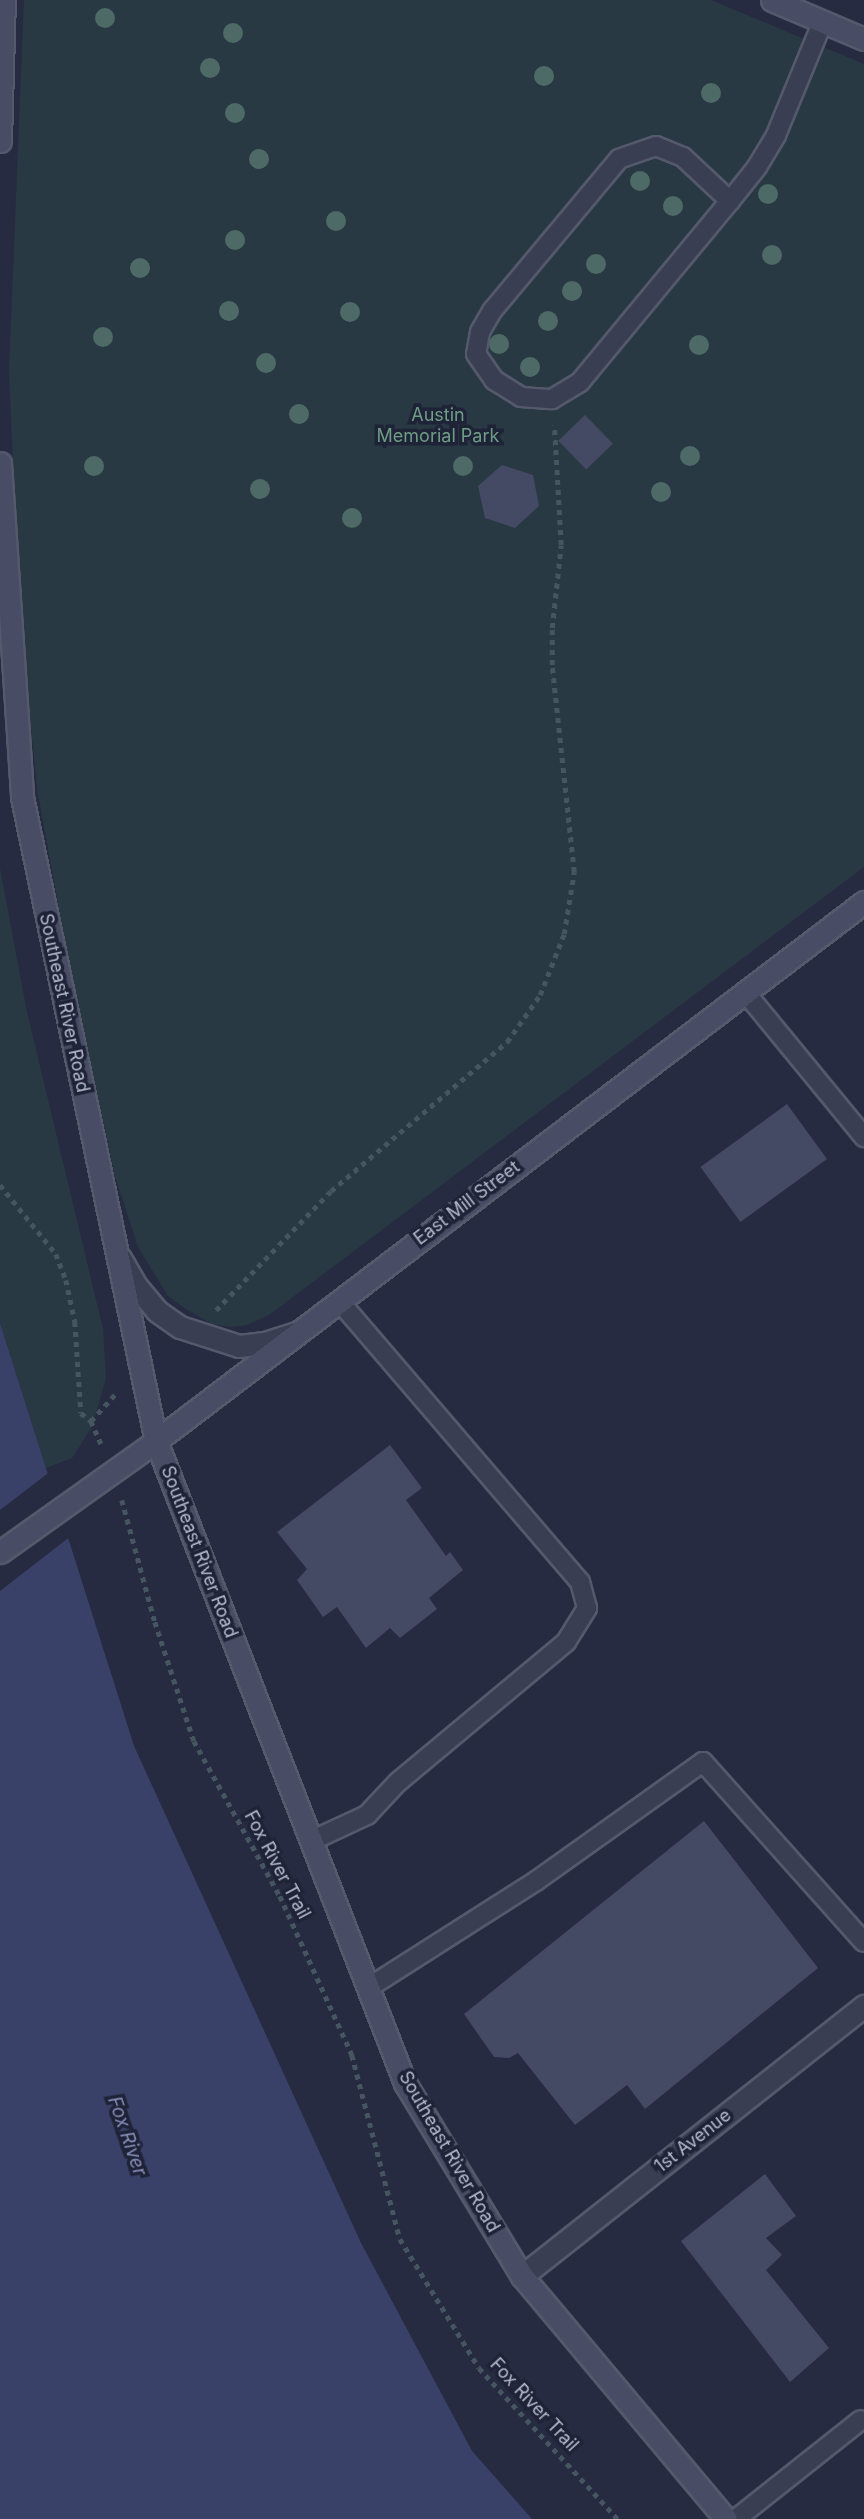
<!DOCTYPE html>
<style>
body{margin:0}
#map{position:relative;width:864px;height:2519px;overflow:hidden;background:#262b42;font-family:Inter,sans-serif}
div>[style]{position:absolute}
[style*='--x']{left:calc(var(--x)*1px);top:calc(var(--y)*1px);width:calc(var(--w)*1px);rotate:calc(var(--a)*1deg)}
.green>*{inset:0;background:#283943}
.water>*{inset:0;background:#3a4169}
.pier>*{inset:0;background:#262b42}
.building>*{inset:0;background:#454a64;transform-origin:0 0}
.path>*{height:4.5px;margin-top:-2.25px;transform-origin:0;background:repeating-linear-gradient(90deg,#465660 0 5px,transparent 0 10px)}
.roads{filter:drop-shadow(2px 0 #55596c) drop-shadow(-2px 0 #55596c) drop-shadow(0 2px #55596c) drop-shadow(0 -2px #55596c)}
.lane>*{height:18px;margin:-9px;padding:0 9px;transform-origin:9px;border-radius:9px;background:#3a3e52}
.street>*{height:21px;margin:-10.5px;padding:0 10.5px;transform-origin:10.5px;border-radius:10.5px;background:#3a3e52}
.secondary>*{height:21px;margin:-10.5px;padding:0 10.5px;transform-origin:10.5px;border-radius:10.5px;background:#484c65}
.trees>*{width:20px;height:20px;margin:-10px;border-radius:50%;background:#4e6a67}
span{translate:-50% -50%;white-space:nowrap;text-align:center;line-height:1.15;-webkit-text-stroke:7px #1f2337;paint-order:stroke}
.park-label{font-size:18px;color:#6e9d85}
.street-label{font-size:18px;color:#b7bacc}
.water-label{font-size:19px;color:#868eb8;font-style:italic}
</style>
<div id="map">
<div class="green">
<i style="clip-path:polygon(24px 0,711px 0,864px 64px,864px 867px,269px 1315px,247px 1325px,231px 1327px,212px 1324px,186px 1309px,168px 1296px,138px 1247px,115px 1176px,71px 974px,38px 794px,20px 623px,9px 372px)"></i>
<i style="clip-path:polygon(0 868px,27px 1012px,103px 1329px,106px 1378px,92px 1427px,72px 1458px,46px 1468px,0 1323px)"></i>
</div>
<div class="water">
<i style="clip-path:polygon(0 1323px,134px 1746px,361px 2243px,472px 2451px,532px 2519px,0 2519px)"></i>
</div>
<div class="pier">
<i style="clip-path:polygon(51px 1471px,71px 1536px,0 1591px,0 1510px)"></i>
</div>
<div class="building">
<i style="left:585px;top:415px;width:40px;height:37px;rotate:46deg"></i>
<i style="clip-path:polygon(502px 465px,533px 475px,539px 506px,515px 528px,485px 518px,478px 486px)"></i>
<i style="left:787px;top:1104px;width:68px;height:107px;rotate:54deg"></i>
<i style="clip-path:polygon(390px 1445px,422px 1488px,406px 1500px,446px 1556px,450px 1552px,463px 1570px,429px 1598px,437px 1609px,400px 1638px,390px 1628px,366px 1648px,337px 1607px,323px 1617px,297px 1580px,307px 1569px,277px 1532px)"></i>
<i style="clip-path:polygon(704px 1821px,818px 1968px,645px 2109px,627px 2085px,575px 2125px,518px 2053px,509px 2058px,494px 2057px,464px 2014px)"></i>
<i style="clip-path:polygon(765px 2174px,796px 2216px,766px 2238px,782px 2255px,766px 2270px,829px 2348px,790px 2382px,681px 2241px)"></i>
</div>
<div class="path">
<i style="--x:0;--y:1185;--w:89;--a:50.9"></i>
<i style="--x:56;--y:1254;--w:28;--a:69"></i>
<i style="--x:66;--y:1280;--w:43;--a:77.9"></i>
<i style="--x:75;--y:1322;--w:91;--a:86.2"></i>
<i style="--x:81;--y:1413;--w:13;--a:39"></i>
<i style="--x:91;--y:1421;--w:27;--a:66"></i>
<i style="--x:216;--y:1310;--w:165;--a:-46"></i>
<i style="--x:331;--y:1191;--w:231;--a:-40.3"></i>
<i style="--x:507;--y:1042;--w:57;--a:-54.9"></i>
<i style="--x:540;--y:995;--w:66;--a:-68.5"></i>
<i style="--x:564;--y:934;--w:63;--a:-80.8"></i>
<i style="--x:574;--y:872;--w:208;--a:-96.1"></i>
<i style="--x:552;--y:665;--w:37;--a:-90"></i>
<i style="--x:552;--y:628;--w:83;--a:-83.8"></i>
<i style="--x:561;--y:545;--w:120;--a:-93.3"></i>
<i style="--x:91;--y:1421;--w:38;--a:-48"></i>
<i style="--x:122;--y:1500;--w:126;--a:74.9"></i>
<i style="--x:155;--y:1622;--w:125;--a:71.9"></i>
<i style="--x:194;--y:1741;--w:177;--a:61"></i>
<i style="--x:280;--y:1896;--w:175;--a:65.6"></i>
<i style="--x:352;--y:2055;--w:190;--a:75.4"></i>
<i style="--x:400;--y:2239;--w:151;--a:58.5"></i>
<i style="--x:479;--y:2368;--w:205;--a:47.4"></i>
</div>
<div class="roads">
<div class="lane">
<i style="--x:730;--y:201;--w:64;--a:-136.9"></i>
<i style="--x:683;--y:157;--w:29;--a:-158"></i>
<i style="--x:656;--y:146;--w:39;--a:161"></i>
<i style="--x:619;--y:159;--w:198;--a:129.9"></i>
<i style="--x:492;--y:311;--w:24;--a:120"></i>
<i style="--x:480;--y:332;--w:22;--a:100"></i>
<i style="--x:476;--y:354;--w:32;--a:55"></i>
<i style="--x:494;--y:380;--w:32;--a:32"></i>
<i style="--x:521;--y:397;--w:31;--a:4"></i>
<i style="--x:552;--y:399;--w:33;--a:-31"></i>
<i style="--x:580;--y:382;--w:235;--a:-50.4"></i>
<i style="--x:730;--y:201;--w:43;--a:-51.5"></i>
<i style="--x:757;--y:167;--w:37;--a:-59"></i>
<i style="--x:776;--y:135;--w:123;--a:-67.6"></i>
<i style="--x:745;--y:992;--w:188;--a:50.6"></i>
<i style="--x:311;--y:1841;--w:62;--a:-24.9"></i>
<i style="--x:367;--y:1815;--w:45;--a:-46.8"></i>
<i style="--x:398;--y:1782;--w:219;--a:-39.8"></i>
<i style="--x:566;--y:1642;--w:40;--a:-58"></i>
<i style="--x:587;--y:1608;--w:27;--a:-105"></i>
<i style="--x:580;--y:1582;--w:370;--a:-130.6"></i>
<i style="--x:368;--y:1988;--w:199;--a:-32.5"></i>
<i style="--x:536;--y:1881;--w:205;--a:-35.5"></i>
<i style="--x:703;--y:1762;--w:241;--a:48.2"></i>
<i style="--x:736;--y:2519;--w:159;--a:-38.4"></i>
</div>
<div class="street">
<i style="--x:120;--y:1258;--w:34;--a:60"></i>
<i style="--x:137;--y:1287;--w:31;--a:50"></i>
<i style="--x:157;--y:1311;--w:28;--a:35"></i>
<i style="--x:180;--y:1327;--w:62;--a:17.9"></i>
<i style="--x:239;--y:1346;--w:26;--a:-7"></i>
<i style="--x:265;--y:1343;--w:32;--a:-18"></i>
<i style="--x:522;--y:2276;--w:436;--a:-38.3"></i>
</div>
<div class="secondary">
<i style="--x:772;--y:0;--w:100;--a:23"></i>
<i style="--x:0;--y:141;--w:141;--a:-88.4"></i>
<i style="--x:0;--y:463;--w:335;--a:86.2"></i>
<i style="--x:22;--y:797;--w:658;--a:78.25"></i>
<i style="--x:156;--y:1441;--w:689;--a:68.8"></i>
<i style="--x:405;--y:2083;--w:226;--a:58.8"></i>
<i style="--x:522;--y:2276;--w:317;--a:50"></i>
<i style="--x:0;--y:1552;--w:191;--a:-35.4"></i>
<i style="--x:156;--y:1441;--w:890;--a:-37.28"></i>
</div>
</div>
<div class="trees">
<i style="left:105px;top:18px"></i>
<i style="left:233px;top:33px"></i>
<i style="left:210px;top:68px"></i>
<i style="left:544px;top:76px"></i>
<i style="left:711px;top:93px"></i>
<i style="left:235px;top:113px"></i>
<i style="left:259px;top:159px"></i>
<i style="left:640px;top:181px"></i>
<i style="left:768px;top:194px"></i>
<i style="left:673px;top:206px"></i>
<i style="left:336px;top:221px"></i>
<i style="left:235px;top:240px"></i>
<i style="left:772px;top:255px"></i>
<i style="left:596px;top:264px"></i>
<i style="left:140px;top:268px"></i>
<i style="left:572px;top:291px"></i>
<i style="left:229px;top:311px"></i>
<i style="left:350px;top:312px"></i>
<i style="left:548px;top:321px"></i>
<i style="left:103px;top:337px"></i>
<i style="left:499px;top:344px"></i>
<i style="left:699px;top:345px"></i>
<i style="left:266px;top:363px"></i>
<i style="left:530px;top:367px"></i>
<i style="left:299px;top:414px"></i>
<i style="left:690px;top:456px"></i>
<i style="left:94px;top:466px"></i>
<i style="left:463px;top:466px"></i>
<i style="left:260px;top:489px"></i>
<i style="left:661px;top:492px"></i>
<i style="left:352px;top:518px"></i>
</div>
<div class="park-label">
<span style="left:438px;top:426px">Austin<br>Memorial Park</span>
</div>
<div class="street-label">
<span style="left:64px;top:1003px;rotate:78deg">Southeast River Road</span>
<span style="left:467px;top:1203px;rotate:-37deg">East Mill Street</span>
<span style="left:199px;top:1552px;rotate:69deg">Southeast River Road</span>
<span style="left:277px;top:1865px;rotate:62deg">Fox River Trail</span>
<span style="left:693px;top:2141px;rotate:-38deg">1st Avenue</span>
<span style="left:449px;top:2152px;rotate:60deg">Southeast River Road</span>
<span style="left:534px;top:2405px;rotate:47deg">Fox River Trail</span>
</div>
<div class="water-label">
<span style="left:127px;top:2136px;rotate:71deg">Fox River</span>
</div>
</div>
